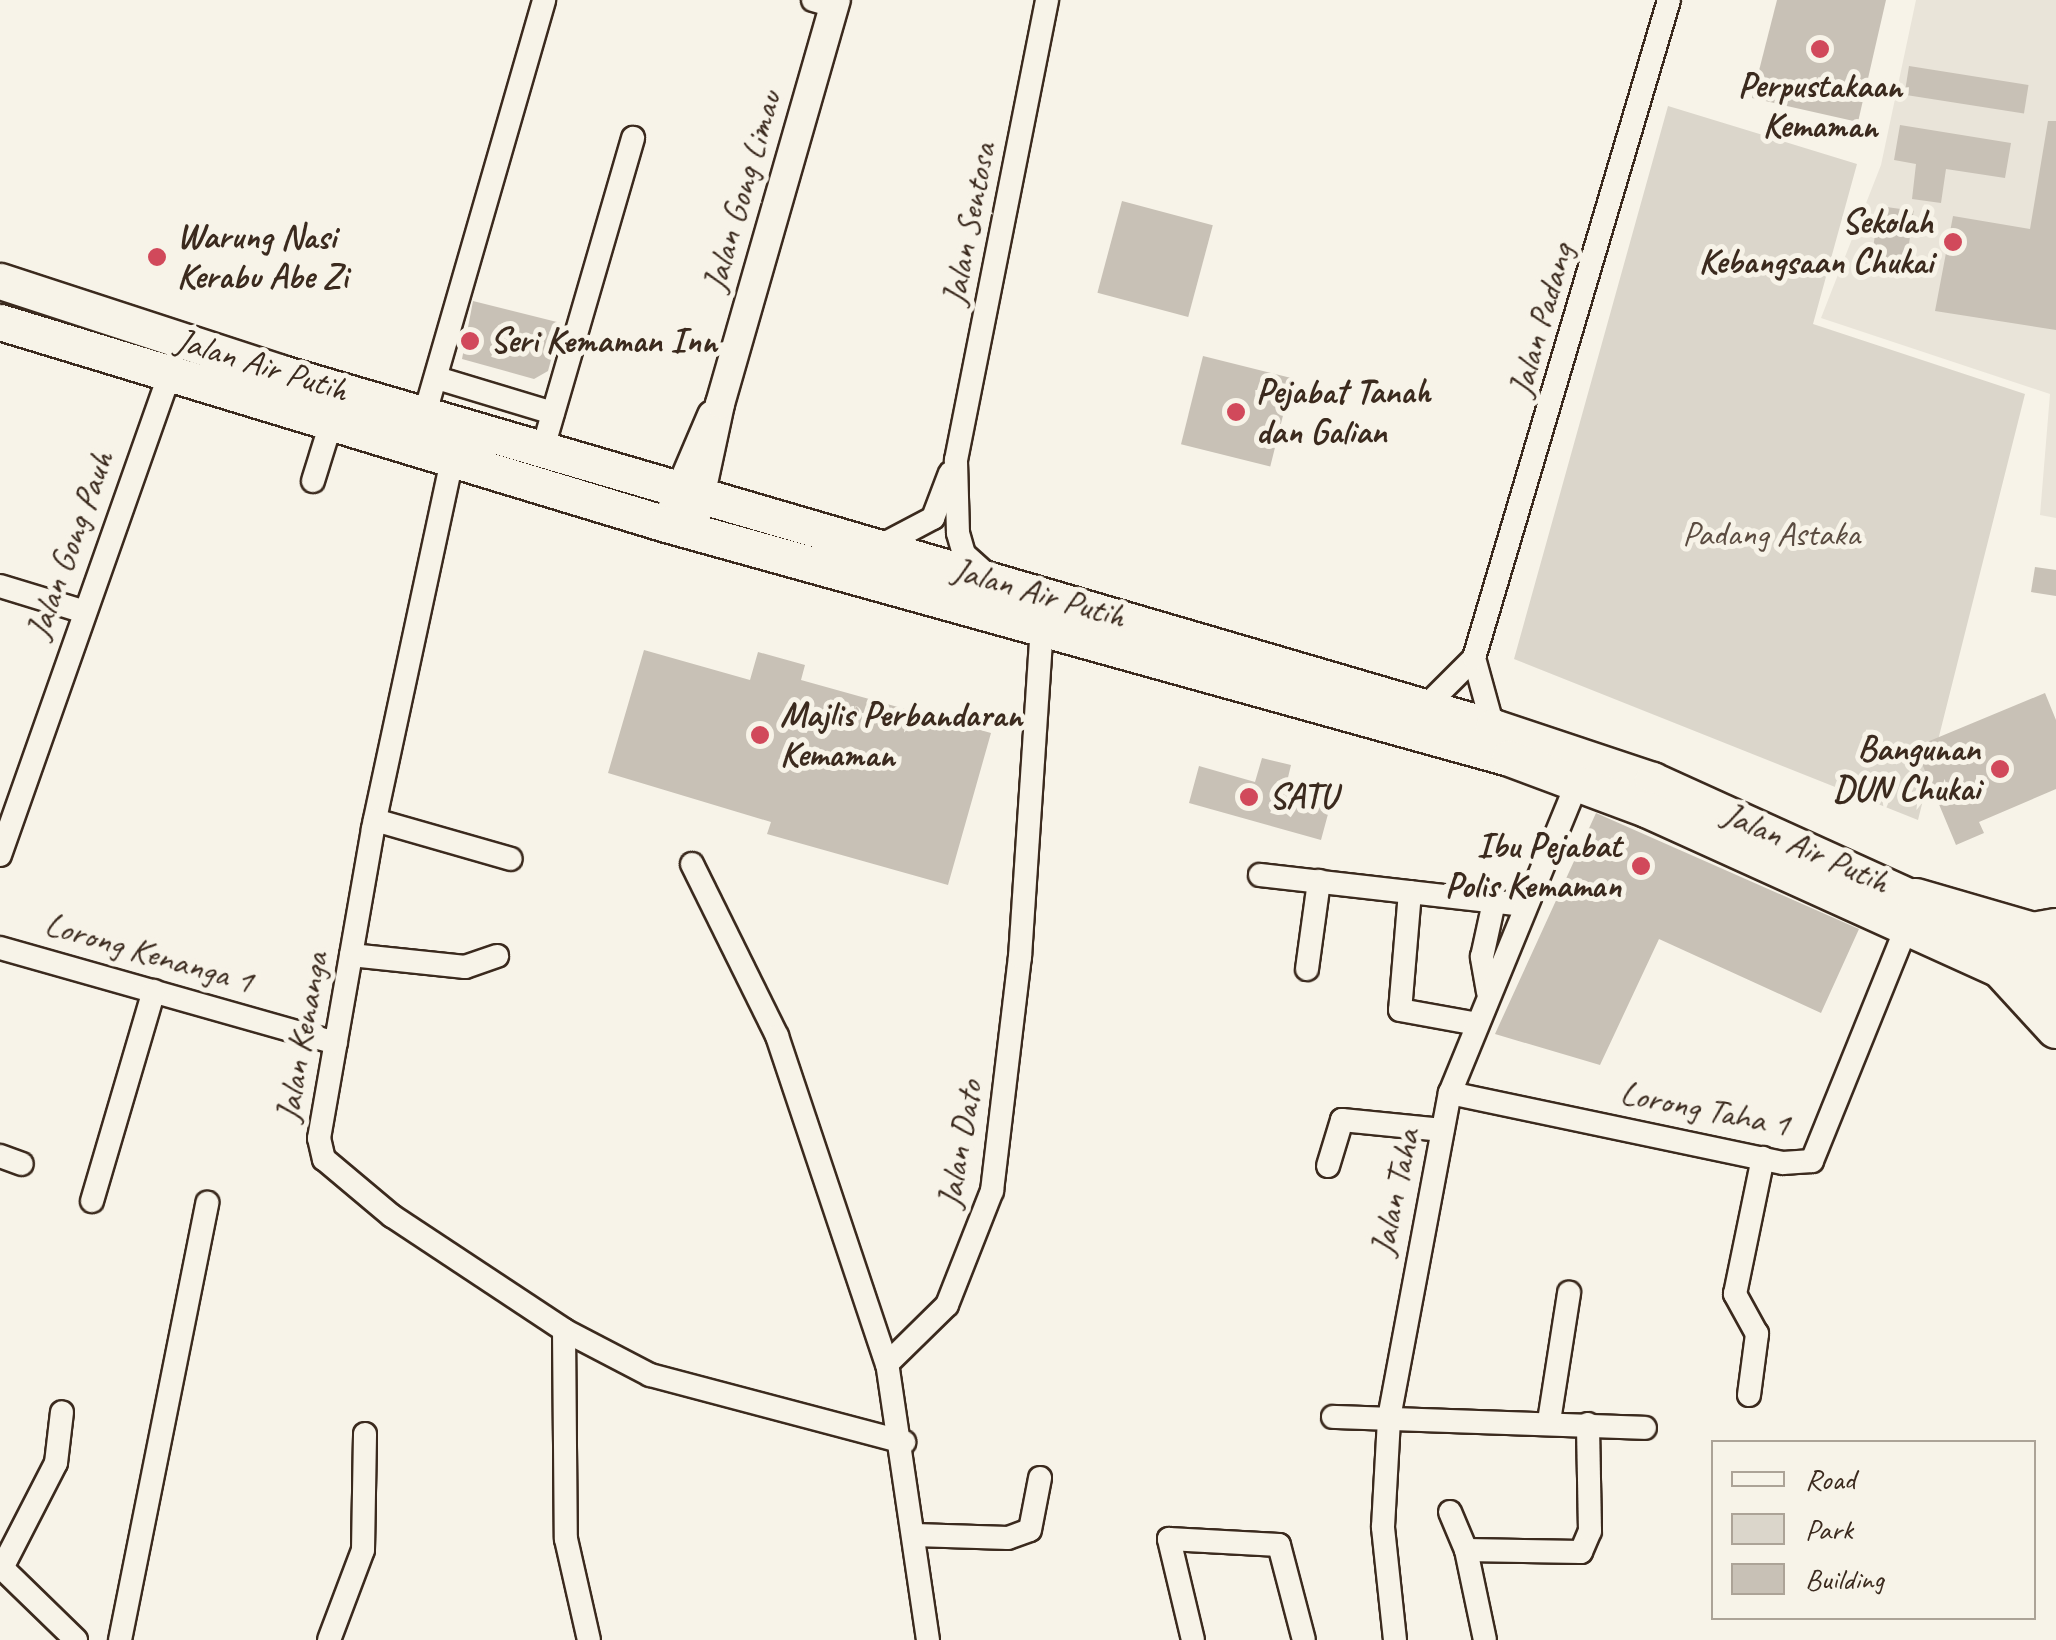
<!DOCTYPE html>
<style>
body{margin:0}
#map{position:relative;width:2056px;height:1640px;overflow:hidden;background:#f7f3e8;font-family:Caveat,sans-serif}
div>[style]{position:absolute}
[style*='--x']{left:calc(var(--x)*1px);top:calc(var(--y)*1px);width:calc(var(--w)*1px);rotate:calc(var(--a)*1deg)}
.built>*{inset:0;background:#e9e4d9}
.green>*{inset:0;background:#dbd6cb}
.building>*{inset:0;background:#c8c1b6;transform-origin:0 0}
.roads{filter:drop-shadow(2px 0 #3b2a1e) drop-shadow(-2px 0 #3b2a1e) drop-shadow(0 2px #3b2a1e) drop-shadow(0 -2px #3b2a1e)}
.minor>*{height:22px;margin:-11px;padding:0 11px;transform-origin:11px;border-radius:11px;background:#f7f3e8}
.tertiary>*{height:28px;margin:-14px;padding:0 14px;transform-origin:14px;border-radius:14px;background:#f7f3e8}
.primary>*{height:35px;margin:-17.5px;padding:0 17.5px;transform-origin:17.5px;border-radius:17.5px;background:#f7f3e8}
.trunk>*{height:38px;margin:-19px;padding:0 19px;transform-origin:19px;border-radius:19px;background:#f7f3e8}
.dots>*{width:28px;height:28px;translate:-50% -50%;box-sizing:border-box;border:5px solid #f7f3e8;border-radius:50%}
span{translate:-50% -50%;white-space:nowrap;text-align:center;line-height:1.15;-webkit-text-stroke:10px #f7f3e8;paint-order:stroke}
.poi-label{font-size:35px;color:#3b2a1e;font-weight:700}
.right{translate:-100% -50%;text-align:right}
.left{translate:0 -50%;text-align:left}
.street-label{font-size:35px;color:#3b2a1e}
.park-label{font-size:35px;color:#5b4c41}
.legend{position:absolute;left:1711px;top:1440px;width:325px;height:180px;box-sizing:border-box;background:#f7f3e8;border:2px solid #aca397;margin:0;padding:12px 18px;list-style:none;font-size:30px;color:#3b2a1e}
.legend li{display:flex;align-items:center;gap:20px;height:50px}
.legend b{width:50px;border:2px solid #aca397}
</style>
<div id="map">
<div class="built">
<i style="clip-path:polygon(1916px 0,2056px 0,2056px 518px,2040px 515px,2050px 394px,1821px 318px,1881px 165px)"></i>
</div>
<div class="green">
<i style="clip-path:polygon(1668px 106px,1857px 164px,1813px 324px,2025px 394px,1918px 820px,1514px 659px)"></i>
</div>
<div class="building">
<i style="clip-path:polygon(1777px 0,1886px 0,1858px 122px,1752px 98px)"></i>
<i style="left:1909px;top:66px;width:121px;height:29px;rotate:9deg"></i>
<i style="clip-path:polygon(2048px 121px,2056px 121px,2056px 330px,1935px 311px,1953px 216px,2030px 229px)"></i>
<i style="clip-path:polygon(1900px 125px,2011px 143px,2005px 178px,1946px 169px,1941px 203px,1912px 199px,1916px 164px,1894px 160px)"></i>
<i style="left:1122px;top:201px;width:94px;height:95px;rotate:15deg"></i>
<i style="left:1879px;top:206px;width:35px;height:53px;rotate:8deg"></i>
<i style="clip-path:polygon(473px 301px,561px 323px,548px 371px,534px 379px,462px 359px)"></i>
<i style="left:1203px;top:356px;width:92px;height:91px;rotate:14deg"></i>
<i style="clip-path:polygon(2035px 567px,2056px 570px,2056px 596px,2031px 592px)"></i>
<i style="clip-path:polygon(644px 650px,750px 680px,758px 652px,805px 665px,801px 680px,991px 733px,948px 885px,767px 834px,771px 822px,608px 773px)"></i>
<i style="clip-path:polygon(2045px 693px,2056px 720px,2056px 789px,1979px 822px,1984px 833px,1956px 845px,1915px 747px)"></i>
<i style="clip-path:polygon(1262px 758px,1291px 765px,1285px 790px,1331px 803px,1321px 840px,1189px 803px,1199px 766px,1255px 782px)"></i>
<i style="clip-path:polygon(1596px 813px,1859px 929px,1821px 1013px,1659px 939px,1600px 1065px,1495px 1034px)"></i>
</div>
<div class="roads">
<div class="minor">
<i style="--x:813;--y:0;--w:22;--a:16"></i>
<i style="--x:437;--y:378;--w:121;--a:16.8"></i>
<i style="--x:425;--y:413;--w:430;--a:-73.9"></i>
<i style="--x:543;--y:448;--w:323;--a:-73.8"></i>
<i style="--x:452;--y:460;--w:377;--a:102.1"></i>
<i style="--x:373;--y:829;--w:314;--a:99.9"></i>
<i style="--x:319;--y:1138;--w:22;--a:77"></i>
<i style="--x:324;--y:1159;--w:89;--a:40"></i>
<i style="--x:392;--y:1216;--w:206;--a:33.5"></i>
<i style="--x:564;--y:1330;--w:97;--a:27.6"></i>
<i style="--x:650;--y:1375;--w:263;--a:14.8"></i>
<i style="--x:313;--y:481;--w:61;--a:-72.8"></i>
<i style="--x:882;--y:545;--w:58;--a:-27.9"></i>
<i style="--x:933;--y:518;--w:48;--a:-69.3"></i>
<i style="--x:984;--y:572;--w:27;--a:-138"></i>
<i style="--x:964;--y:554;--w:22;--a:-106"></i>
<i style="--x:958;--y:533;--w:73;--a:-91.6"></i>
<i style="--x:956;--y:460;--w:469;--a:-78.8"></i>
<i style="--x:0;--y:586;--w:86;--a:17"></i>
<i style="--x:1474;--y:658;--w:72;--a:74.6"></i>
<i style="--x:1426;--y:706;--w:68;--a:-45"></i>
<i style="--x:1474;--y:658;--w:686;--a:-73.49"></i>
<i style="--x:375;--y:820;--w:141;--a:16"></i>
<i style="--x:0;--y:855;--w:511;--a:-70.57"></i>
<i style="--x:692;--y:864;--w:192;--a:63.7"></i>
<i style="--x:777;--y:1036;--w:346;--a:71.5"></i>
<i style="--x:1260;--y:875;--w:264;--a:6.5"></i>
<i style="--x:1410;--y:892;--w:118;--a:94.8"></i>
<i style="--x:1400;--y:1010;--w:78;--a:10.3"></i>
<i style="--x:0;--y:948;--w:349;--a:15.8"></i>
<i style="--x:351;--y:955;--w:115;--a:6"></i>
<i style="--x:465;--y:967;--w:34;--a:-19"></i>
<i style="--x:1307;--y:969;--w:89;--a:-82.2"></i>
<i style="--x:1488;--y:992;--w:36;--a:-100"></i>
<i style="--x:1482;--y:957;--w:56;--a:-77.7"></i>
<i style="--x:1450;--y:1093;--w:340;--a:11.9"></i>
<i style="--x:1783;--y:1163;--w:29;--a:-4"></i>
<i style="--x:1812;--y:1161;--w:257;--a:-68"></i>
<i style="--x:0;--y:1156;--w:23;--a:20"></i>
<i style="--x:1328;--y:1166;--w:48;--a:-73.1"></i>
<i style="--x:1342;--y:1120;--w:101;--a:5.7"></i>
<i style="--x:92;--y:1201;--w:219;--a:-73.6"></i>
<i style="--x:564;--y:1330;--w:209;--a:89.5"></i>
<i style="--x:566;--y:1539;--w:104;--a:77.2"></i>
<i style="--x:1749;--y:1395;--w:62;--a:-82.5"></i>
<i style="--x:1757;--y:1334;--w:46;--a:-118.8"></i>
<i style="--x:1735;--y:1294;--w:139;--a:-78.4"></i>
<i style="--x:1333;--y:1417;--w:312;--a:2"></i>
<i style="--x:1549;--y:1421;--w:130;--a:-81.1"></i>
<i style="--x:1450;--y:1512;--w:41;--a:67.2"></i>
<i style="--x:1466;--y:1550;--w:115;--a:1"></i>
<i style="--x:1581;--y:1552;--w:23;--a:-67"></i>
<i style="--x:1590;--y:1531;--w:107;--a:-91.1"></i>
<i style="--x:915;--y:1535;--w:93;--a:1.8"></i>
<i style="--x:1008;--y:1538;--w:23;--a:-20"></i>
<i style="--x:1030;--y:1530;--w:53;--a:-79.1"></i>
<i style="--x:1466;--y:1550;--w:92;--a:78.1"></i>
<i style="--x:0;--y:1566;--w:106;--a:44.2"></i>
<i style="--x:2;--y:1568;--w:118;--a:-62.8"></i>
<i style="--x:56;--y:1463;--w:51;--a:-83.3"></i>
<i style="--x:120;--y:1640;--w:446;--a:-78.7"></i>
<i style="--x:329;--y:1640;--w:96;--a:-69.3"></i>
<i style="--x:363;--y:1550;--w:116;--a:-89"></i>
<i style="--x:928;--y:1640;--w:279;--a:-98.4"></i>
<i style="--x:887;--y:1364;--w:84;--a:-44.5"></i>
<i style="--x:947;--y:1305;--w:123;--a:-68.5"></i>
<i style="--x:992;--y:1191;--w:236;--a:-83.2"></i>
<i style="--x:1020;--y:957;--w:332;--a:-86.2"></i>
<i style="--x:1193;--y:1640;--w:104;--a:-103.4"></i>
<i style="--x:1169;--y:1539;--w:110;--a:3.1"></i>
<i style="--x:1279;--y:1545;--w:98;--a:75.3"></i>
<i style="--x:1395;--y:1640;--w:114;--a:-96.1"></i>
<i style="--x:1383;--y:1527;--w:109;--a:-86.8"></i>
<i style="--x:1389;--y:1418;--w:331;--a:-79.4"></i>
<i style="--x:1450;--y:1093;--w:337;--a:-67.7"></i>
</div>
<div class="tertiary">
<i style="--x:672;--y:509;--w:102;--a:-66.9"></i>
<i style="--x:696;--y:516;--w:115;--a:-77.9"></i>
<i style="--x:720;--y:404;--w:420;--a:-74"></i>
</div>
<div class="primary">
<i style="--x:0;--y:281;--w:293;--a:18.1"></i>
<i style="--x:278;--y:372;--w:1266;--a:16.29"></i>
<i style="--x:1493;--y:727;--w:168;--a:18.4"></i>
<i style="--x:1652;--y:780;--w:444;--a:24.4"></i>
<i style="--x:0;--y:322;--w:696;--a:16.87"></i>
<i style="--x:666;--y:524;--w:875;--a:15.51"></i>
<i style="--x:1509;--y:758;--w:146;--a:20.4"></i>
<i style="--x:1646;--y:809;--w:450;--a:24.4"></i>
</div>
<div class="trunk">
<i style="--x:1916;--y:898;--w:122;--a:16.2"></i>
<i style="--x:2033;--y:932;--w:23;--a:-10"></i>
<i style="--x:2000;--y:968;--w:83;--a:47.4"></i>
</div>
</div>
<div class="dots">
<i style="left:1820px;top:49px;background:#d1495b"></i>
<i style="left:1953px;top:242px;background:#d1495b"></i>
<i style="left:157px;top:257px;background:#d1495b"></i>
<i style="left:470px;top:341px;background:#d1495b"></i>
<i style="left:1236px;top:412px;background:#d1495b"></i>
<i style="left:760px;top:735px;background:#d1495b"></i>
<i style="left:2000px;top:769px;background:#d1495b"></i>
<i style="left:1249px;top:797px;background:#d1495b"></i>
<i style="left:1641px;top:866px;background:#d1495b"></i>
</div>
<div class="poi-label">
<span style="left:1820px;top:106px">Perpustakaan<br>Kemaman</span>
<span class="right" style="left:1933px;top:242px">Sekolah<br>Kebangsaan Chukai</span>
<span class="left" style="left:177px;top:257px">Warung Nasi<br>Kerabu Abe Zi</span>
<span class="left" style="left:490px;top:341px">Seri Kemaman Inn</span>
<span class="left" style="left:1256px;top:412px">Pejabat Tanah<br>dan Galian</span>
<span class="left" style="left:780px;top:735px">Majlis Perbandaran<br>Kemaman</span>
<span class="right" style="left:1980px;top:769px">Bangunan<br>DUN Chukai</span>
<span class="left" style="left:1269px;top:797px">SATU</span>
<span class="right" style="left:1621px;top:866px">Ibu Pejabat<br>Polis Kemaman</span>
</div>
<div class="street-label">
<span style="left:742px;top:191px;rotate:-74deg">Jalan Gong Limau</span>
<span style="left:969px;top:224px;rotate:-79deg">Jalan Sentosa</span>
<span style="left:1541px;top:320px;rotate:-74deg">Jalan Padang</span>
<span style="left:262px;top:365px;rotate:17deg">Jalan Air Putih</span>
<span style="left:70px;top:545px;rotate:-70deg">Jalan Gong Pauh</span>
<span style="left:1039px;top:593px;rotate:16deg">Jalan Air Putih</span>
<span style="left:1806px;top:848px;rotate:24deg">Jalan Air Putih</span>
<span style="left:149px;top:953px;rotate:16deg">Lorong Kenanga 1</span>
<span style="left:302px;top:1037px;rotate:-80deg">Jalan Kenanga</span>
<span style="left:1705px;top:1109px;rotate:11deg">Lorong Taha 1</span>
<span style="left:960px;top:1144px;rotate:-80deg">Jalan Dato</span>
<span style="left:1395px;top:1192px;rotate:-78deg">Jalan Taha</span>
</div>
<div class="park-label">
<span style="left:1771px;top:534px">Padang Astaka</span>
</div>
<ul class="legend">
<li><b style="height:12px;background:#f7f3e8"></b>Road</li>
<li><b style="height:28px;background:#dbd6cb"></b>Park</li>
<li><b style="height:28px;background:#c8c1b6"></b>Building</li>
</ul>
</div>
